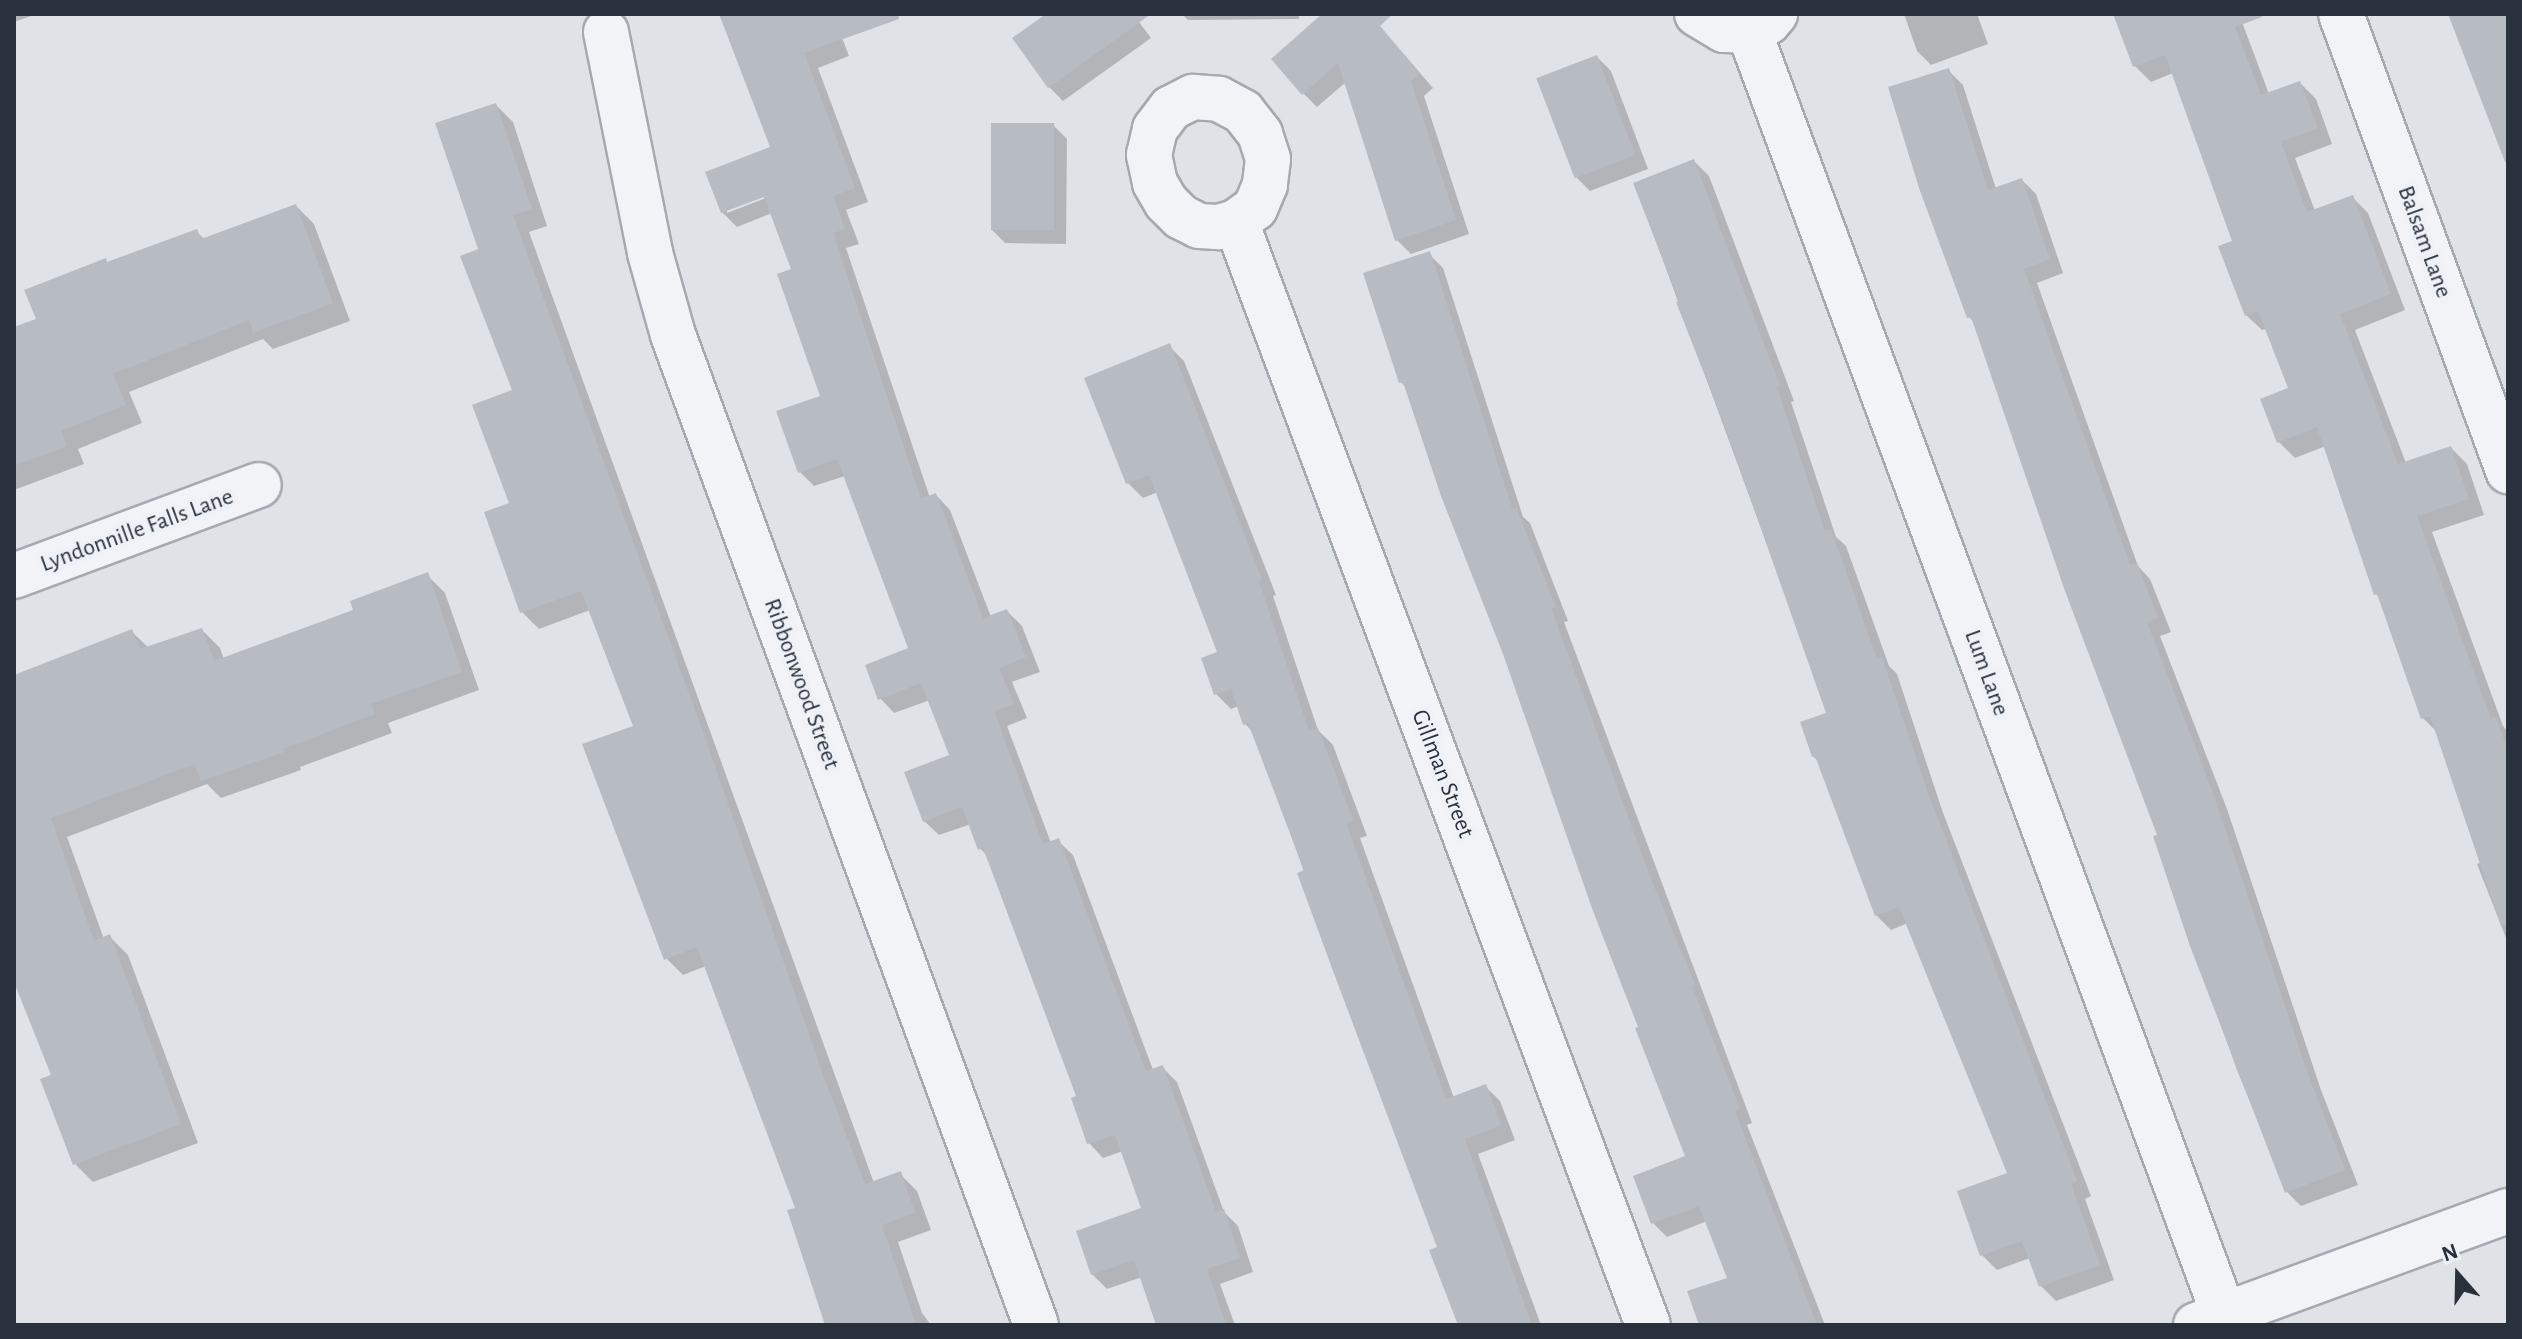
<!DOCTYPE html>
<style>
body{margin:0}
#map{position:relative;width:2522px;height:1339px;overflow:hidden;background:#dfe2e7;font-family:"Alegreya Sans",sans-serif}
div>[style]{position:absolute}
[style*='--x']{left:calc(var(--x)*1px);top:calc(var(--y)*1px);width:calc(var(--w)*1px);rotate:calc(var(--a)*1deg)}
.shadow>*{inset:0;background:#0003}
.building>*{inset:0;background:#b7bcc3;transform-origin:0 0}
.roads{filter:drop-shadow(2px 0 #a5a9b0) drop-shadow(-2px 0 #a5a9b0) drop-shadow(0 2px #a5a9b0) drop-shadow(0 -2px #a5a9b0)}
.minor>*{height:44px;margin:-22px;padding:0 22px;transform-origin:22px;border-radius:22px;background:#f1f3f6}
span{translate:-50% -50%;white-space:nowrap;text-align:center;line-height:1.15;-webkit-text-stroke:8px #eef1f5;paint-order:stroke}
.street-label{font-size:24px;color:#29313c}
.frame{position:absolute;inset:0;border:16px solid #29313c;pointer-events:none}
.north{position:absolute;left:2418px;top:1235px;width:80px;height:80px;-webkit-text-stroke:6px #eef1f5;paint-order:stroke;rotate:340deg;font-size:22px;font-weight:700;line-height:32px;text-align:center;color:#29313c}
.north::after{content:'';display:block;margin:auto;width:28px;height:36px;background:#29313c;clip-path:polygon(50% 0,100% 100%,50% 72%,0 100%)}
</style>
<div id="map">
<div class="shadow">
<i style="clip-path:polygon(14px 14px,37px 14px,14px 22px)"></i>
<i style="clip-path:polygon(evenodd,735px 14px,833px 14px,849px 56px,818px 68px,868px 202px,846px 210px,859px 244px,846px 248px,930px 498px,936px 495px,950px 510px,991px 617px,1007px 611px,1022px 626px,1040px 672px,1012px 682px,1027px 718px,1007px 726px,1051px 843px,1058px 841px,1073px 855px,1153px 1070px,1162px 1067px,1177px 1082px,1224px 1212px,1238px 1226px,1253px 1272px,1220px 1284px,1235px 1325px,1159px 1325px,1142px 1277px,1107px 1289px,1092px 1274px,1143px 1210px,1123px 1151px,1103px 1158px,1089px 1143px,1079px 1097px,989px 858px,980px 848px,971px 824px,939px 835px,924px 821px,951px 756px,930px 700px,894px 713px,880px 698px,911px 649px,845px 476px,814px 486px,800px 472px,822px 397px,794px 271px,772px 213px,737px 227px,722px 212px,773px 149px,735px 14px,773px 191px,774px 195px,727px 213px,727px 209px,773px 191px)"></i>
<i style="clip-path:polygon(1050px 14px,1133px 14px,1151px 38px,1063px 101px,1049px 87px)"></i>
<i style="clip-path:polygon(1182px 14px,1299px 14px,1299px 19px,1188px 20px)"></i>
<i style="clip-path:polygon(1325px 14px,1369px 14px,1433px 88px,1424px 96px,1469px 234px,1411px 254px,1397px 240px,1346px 82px,1317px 107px,1303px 93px)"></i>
<i style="clip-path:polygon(1904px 14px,1977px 14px,1988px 44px,1931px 65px,1917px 51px)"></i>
<i style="clip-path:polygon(2127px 14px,2239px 14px,2269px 94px,2300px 83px,2316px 99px,2332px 144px,2295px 158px,2315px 211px,2352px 197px,2368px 213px,2405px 310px,2355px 330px,2406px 463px,2451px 448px,2467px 464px,2484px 515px,2432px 532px,2503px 726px,2508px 732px,2508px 943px,2477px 864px,2482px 862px,2437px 732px,2423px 718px,2382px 600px,2376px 594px,2326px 446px,2295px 458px,2279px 442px,2291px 389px,2268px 328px,2262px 330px,2246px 315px,2235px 242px,2173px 73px,2151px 82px,2135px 66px)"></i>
<i style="clip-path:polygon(1597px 57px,1611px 71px,1648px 169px,1590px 191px,1576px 177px)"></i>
<i style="clip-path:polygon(1949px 71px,1963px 85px,1996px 189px,2022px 180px,2036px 194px,2063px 273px,2037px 283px,2138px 566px,2150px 579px,2171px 632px,2160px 636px,2227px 809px,2321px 1090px,2358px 1185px,2301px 1206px,2287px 1192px,2237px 1070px,2155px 837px,2159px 836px,1975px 323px,1969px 317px)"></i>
<i style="clip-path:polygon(496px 105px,513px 122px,547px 226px,529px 232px,874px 1183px,900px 1174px,917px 1191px,931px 1230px,898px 1242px,922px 1313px,931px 1325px,828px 1325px,797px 1209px,706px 966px,683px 975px,666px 958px,635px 727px,590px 610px,539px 629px,522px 612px,515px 391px,480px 250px)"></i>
<i style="clip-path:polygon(1053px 125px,1067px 139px,1066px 244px,1005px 243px,991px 229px)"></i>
<i style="clip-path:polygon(1694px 161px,1709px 176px,1794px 401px,1791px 402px,1836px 537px,1846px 546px,1889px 666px,1897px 674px,1942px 810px,2091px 1196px,2085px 1199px,2114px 1280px,2056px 1301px,2041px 1286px,2030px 1258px,1997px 1270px,1982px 1255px,2009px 1174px,1908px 923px,1891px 930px,1876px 915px,1820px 763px,1813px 756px,1829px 714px,1635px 184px)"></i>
<i style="clip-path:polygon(296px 206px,314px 224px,350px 321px,273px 349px,263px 339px,129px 392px,142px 423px,78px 449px,84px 464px,14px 490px,14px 329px,39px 320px,105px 260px,109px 264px,196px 231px,205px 240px)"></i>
<i style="clip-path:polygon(1429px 254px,1443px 268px,1523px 517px,1530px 523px,1568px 621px,1564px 622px,1752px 1123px,1747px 1125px,1825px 1325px,1701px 1325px,1730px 1279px,1707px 1221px,1667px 1237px,1653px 1223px,1687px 1157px,1407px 388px,1401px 382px)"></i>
<i style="clip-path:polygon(1169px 346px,1184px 361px,1276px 595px,1273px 596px,1318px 730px,1333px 745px,1367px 836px,1360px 838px,1454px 1098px,1485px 1086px,1500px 1101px,1515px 1140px,1478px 1154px,1541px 1325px,1460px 1325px,1440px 1248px,1254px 733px,1245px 724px,1239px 706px,1231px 709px,1216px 694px,1220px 653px,1158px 492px,1143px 498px,1128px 483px)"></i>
<i style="clip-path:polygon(427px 575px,445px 593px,479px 690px,388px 723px,392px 733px,300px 767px,301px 770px,221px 798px,207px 784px,67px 837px,104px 939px,110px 937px,128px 955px,198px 1143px,93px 1182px,75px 1164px,54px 1076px,14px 980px,14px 677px,132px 632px,149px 648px,202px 630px,220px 648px,224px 660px,355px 611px)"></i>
</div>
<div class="building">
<i style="clip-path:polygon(719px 14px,898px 14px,899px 19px,804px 53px,855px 188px,833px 196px,845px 229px,833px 233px,921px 499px,936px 493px,983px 618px,1007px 609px,1026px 657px,999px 668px,1014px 704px,994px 711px,1043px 844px,1059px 838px,1146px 1071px,1163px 1065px,1216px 1212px,1224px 1209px,1240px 1258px,1207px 1269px,1226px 1325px,1156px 1325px,1134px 1260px,1091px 1275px,1076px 1231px,1141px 1208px,1115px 1135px,1087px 1144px,1071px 1098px,1076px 1096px,983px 848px,978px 850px,962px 807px,923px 822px,904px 772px,949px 755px,921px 683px,878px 700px,865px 665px,908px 648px,837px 459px,798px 473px,776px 411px,820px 396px,777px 274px,791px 269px,764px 197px,721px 213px,705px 172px,770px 147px)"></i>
<i style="clip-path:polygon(1046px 14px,1151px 14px,1048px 88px,1012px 38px)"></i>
<i style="clip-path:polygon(1322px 14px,1393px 14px,1380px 26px,1420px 73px,1411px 81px,1456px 220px,1395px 241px,1338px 63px,1302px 95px,1271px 59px)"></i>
<i style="clip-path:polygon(2113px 14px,2261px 14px,2262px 17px,2235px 27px,2261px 95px,2300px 81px,2318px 128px,2281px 142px,2307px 212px,2353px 195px,2391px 294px,2340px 314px,2398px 464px,2451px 446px,2469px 499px,2417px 516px,2491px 719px,2496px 717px,2508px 751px,2508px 925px,2501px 926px,2430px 716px,2421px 719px,2377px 594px,2374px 595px,2317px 427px,2277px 443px,2260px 399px,2288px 388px,2258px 311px,2245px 316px,2218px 246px,2232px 241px,2165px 55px,2133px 67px)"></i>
<i style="clip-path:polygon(2448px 14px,2508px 14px,2508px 161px,2505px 162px)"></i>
<i style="left:1597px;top:55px;width:107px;height:65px;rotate:69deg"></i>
<i style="clip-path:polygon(1949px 68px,1988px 190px,2022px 178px,2050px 259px,2024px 269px,2130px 565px,2137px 563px,2158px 618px,2147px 622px,2213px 793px,2308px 1074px,2345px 1170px,2285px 1193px,2190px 946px,2153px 836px,2157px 835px,2065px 591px,1971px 317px,1967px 318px,1919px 188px,1888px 87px)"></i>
<i style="clip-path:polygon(496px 103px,532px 209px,513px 215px,698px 718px,825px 1080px,865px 1184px,901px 1171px,915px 1213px,882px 1225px,916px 1325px,825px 1325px,787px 1210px,795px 1208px,697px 947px,664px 960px,582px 744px,633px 726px,581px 591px,520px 613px,484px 512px,509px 503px,472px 405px,512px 390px,460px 256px,478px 249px,435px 123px)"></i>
<i style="left:991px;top:123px;width:63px;height:107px"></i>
<i style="clip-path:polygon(1694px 159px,1780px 386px,1777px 387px,1825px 531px,1831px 529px,1877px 659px,1882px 657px,1928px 793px,2077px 1181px,2071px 1184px,2100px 1265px,2039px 1287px,2022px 1241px,1980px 1256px,1957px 1191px,2007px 1173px,1899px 907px,1875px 916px,1815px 756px,1812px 757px,1800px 722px,1826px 713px,1727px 432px,1676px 302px,1679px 301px,1633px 183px)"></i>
<i style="clip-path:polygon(296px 204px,333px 303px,253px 333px,249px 320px,113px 374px,126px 405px,61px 431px,67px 446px,14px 466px,14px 327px,36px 319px,24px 290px,106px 258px,107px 262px,197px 229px,201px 239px)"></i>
<i style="clip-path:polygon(1430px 251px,1512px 508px,1516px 507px,1556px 607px,1551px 608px,1651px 879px,1695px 984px,1692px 986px,1740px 1109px,1735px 1111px,1817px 1325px,1699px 1325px,1687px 1291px,1727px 1278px,1699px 1206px,1651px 1224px,1633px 1176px,1685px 1156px,1635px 1028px,1638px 1027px,1593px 911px,1503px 654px,1441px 496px,1403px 382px,1399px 383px,1363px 273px)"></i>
<i style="clip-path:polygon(1170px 343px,1262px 580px,1259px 581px,1309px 731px,1318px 728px,1353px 820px,1346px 823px,1446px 1099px,1486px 1084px,1501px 1125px,1465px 1139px,1532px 1325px,1458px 1325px,1429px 1250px,1437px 1247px,1333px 971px,1297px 873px,1304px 870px,1248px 723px,1243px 725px,1231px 689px,1214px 695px,1201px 658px,1217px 652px,1149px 475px,1126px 484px,1084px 378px)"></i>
<i style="clip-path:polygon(428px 572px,462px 672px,371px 704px,375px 714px,283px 749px,284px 752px,201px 781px,195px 764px,51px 818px,94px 941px,110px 934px,181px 1124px,73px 1165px,40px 1079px,51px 1075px,14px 982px,14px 675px,132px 629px,140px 649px,202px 628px,214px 661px,353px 610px,350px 601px)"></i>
</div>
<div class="roads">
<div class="minor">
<i style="--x:1697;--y:14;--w:31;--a:31"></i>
<i style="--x:1724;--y:30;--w:25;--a:2"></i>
<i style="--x:1749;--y:31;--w:21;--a:-25"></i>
<i style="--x:1768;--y:22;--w:11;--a:-49"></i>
<i style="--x:2341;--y:14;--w:487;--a:69.9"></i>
<i style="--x:1749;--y:31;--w:1369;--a:69.7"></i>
<i style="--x:606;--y:32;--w:225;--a:78.7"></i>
<i style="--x:650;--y:253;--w:85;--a:74.3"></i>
<i style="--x:673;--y:335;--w:1054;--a:69.86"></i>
<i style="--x:1193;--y:97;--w:26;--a:4"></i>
<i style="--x:1219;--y:99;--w:27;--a:28"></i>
<i style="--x:1243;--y:112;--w:28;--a:52"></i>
<i style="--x:1260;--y:134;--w:26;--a:72"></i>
<i style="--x:1268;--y:159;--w:26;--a:97"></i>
<i style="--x:1265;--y:185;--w:25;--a:113"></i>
<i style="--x:1255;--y:208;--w:24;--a:144"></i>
<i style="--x:1236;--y:222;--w:19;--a:164"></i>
<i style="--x:1218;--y:227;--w:19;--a:-177"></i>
<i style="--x:1199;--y:226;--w:20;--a:-153"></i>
<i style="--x:1181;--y:217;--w:21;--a:-135"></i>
<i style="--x:1166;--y:202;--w:22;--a:-120"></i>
<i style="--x:1155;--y:183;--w:29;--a:-102"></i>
<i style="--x:1149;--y:155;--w:27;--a:-77"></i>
<i style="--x:1155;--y:129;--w:26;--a:-53"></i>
<i style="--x:1171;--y:108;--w:25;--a:-27"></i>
<i style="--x:1236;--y:222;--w:1177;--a:69.52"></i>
<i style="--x:14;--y:576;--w:261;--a:-20.4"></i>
<i style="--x:2196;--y:1325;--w:332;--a:-20.1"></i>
</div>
</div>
<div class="street-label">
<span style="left:2424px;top:242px;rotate:70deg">Balsam Lane</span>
<span style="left:137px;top:531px;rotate:-20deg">Lyndonnille Falls Lane</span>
<span style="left:1986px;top:673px;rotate:70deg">Lum Lane</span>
<span style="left:801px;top:684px;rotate:70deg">Ribbonwood Street</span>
<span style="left:1442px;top:774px;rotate:69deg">Gillman Street</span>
</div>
<div class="frame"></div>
<div class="north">N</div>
</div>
